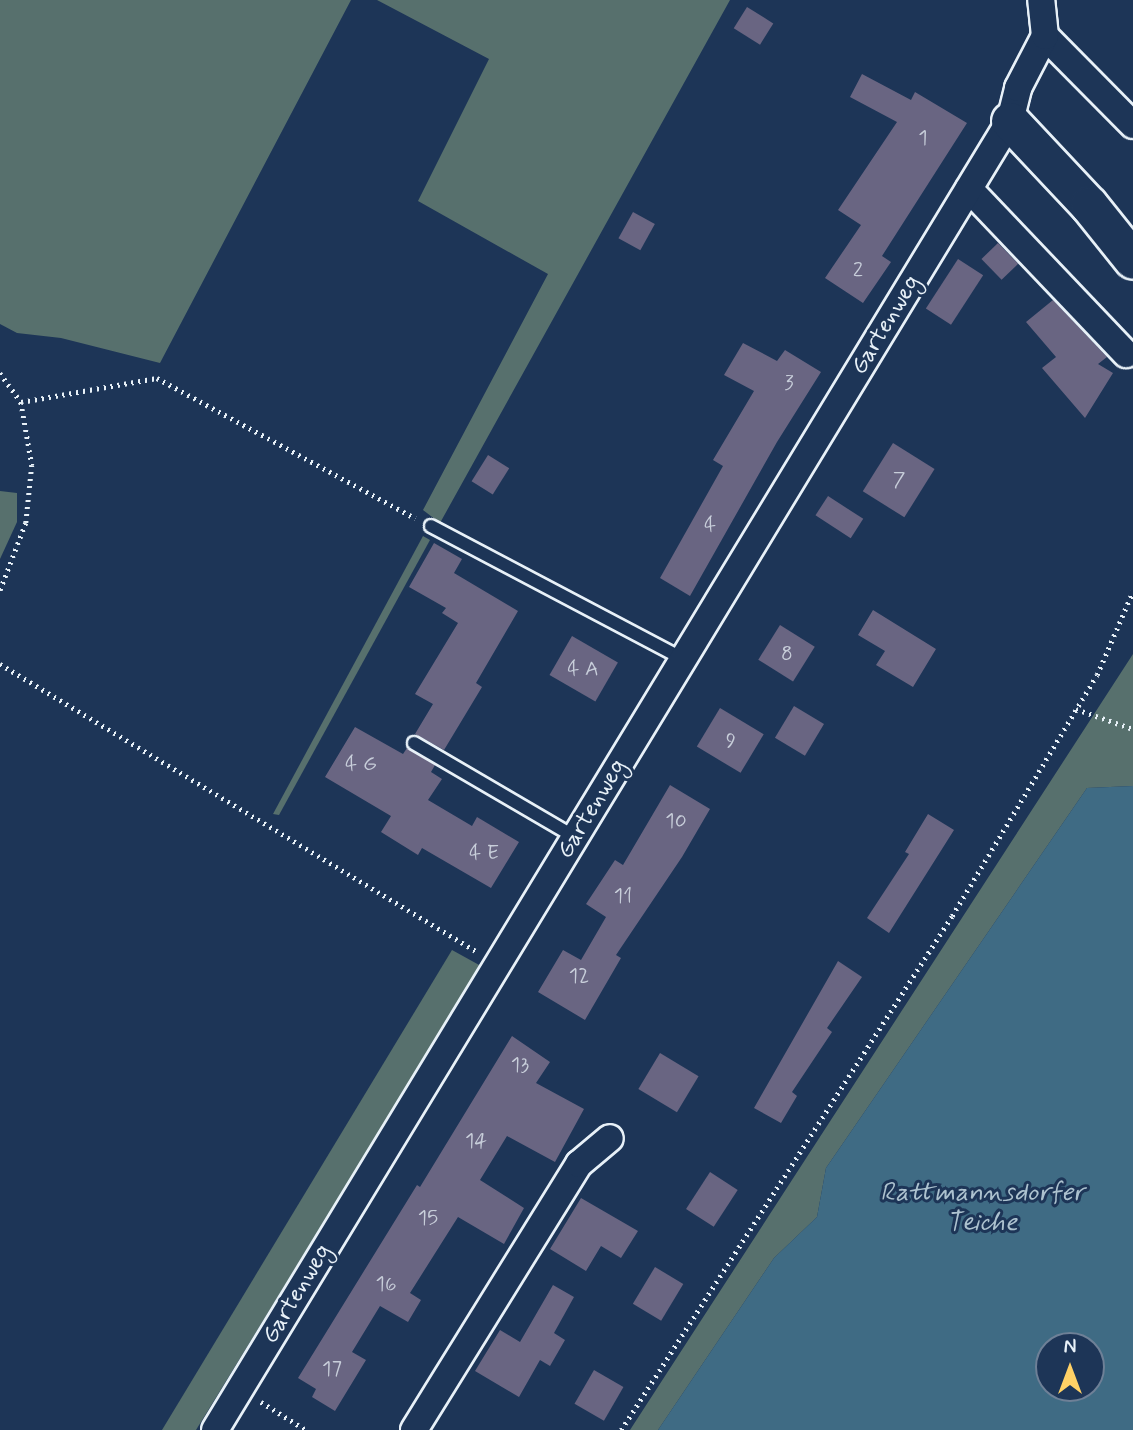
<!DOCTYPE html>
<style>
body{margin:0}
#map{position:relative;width:1133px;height:1430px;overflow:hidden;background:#1d3557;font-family:Mynerve,sans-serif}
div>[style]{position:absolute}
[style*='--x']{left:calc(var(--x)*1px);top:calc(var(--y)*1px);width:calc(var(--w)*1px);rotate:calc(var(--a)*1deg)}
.green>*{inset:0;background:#57706d}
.water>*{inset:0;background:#3f6b84}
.building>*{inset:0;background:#696582;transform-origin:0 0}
.path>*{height:4.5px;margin-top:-2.25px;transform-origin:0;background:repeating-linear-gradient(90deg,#e8f1f8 0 2px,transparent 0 7px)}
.roads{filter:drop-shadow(2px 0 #e8f1f8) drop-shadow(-2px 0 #e8f1f8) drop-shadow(0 2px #e8f1f8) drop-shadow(0 -2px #e8f1f8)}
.lane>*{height:12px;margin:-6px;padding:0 6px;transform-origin:6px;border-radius:6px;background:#1d3557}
.street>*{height:26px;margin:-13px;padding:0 13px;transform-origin:13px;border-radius:13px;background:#1d3557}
.secondary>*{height:37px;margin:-18.5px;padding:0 18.5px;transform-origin:18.5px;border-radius:18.5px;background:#1d3557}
span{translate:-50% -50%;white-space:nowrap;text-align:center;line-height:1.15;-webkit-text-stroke:6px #1d3557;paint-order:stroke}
.number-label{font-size:21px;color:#c8ceda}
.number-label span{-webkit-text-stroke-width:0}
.street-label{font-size:24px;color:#e8f1f8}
.water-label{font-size:26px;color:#adc2cf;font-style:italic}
.north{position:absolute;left:1035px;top:1332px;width:70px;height:70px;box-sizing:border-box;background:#1d3557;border:2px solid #6e8097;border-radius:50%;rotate:0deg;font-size:19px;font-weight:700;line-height:28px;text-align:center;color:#e8f1f8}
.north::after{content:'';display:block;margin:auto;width:24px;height:32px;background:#ffd166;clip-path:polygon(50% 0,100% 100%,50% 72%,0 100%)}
</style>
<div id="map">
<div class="green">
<i style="clip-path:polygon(0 0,351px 0,160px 363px,61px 338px,17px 333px,0 324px)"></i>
<i style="clip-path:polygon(377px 0,730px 0,440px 523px,423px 510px,548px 274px,418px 201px,489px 59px)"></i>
<i style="clip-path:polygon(0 491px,17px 493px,17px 522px,0 559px)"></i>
<i style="clip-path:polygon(423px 536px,430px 540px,279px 815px,273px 814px)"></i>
<i style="clip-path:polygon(1133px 654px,1133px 786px,1087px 788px,826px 1168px,817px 1217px,774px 1258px,658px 1430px,630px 1430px)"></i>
<i style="clip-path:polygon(452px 950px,481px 966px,196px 1430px,162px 1430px)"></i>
</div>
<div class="water">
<i style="clip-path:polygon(evenodd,1133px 786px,1133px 1430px,658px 1430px,774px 1258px,817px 1217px,826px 1168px,1087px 788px,1133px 786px,1049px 1346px,1091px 1346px,1091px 1388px,1049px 1388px,1049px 1346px)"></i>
</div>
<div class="building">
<i style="left:747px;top:7px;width:31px;height:25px;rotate:32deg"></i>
<i style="clip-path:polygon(862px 74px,911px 100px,915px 92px,967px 123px,882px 256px,891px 262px,863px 303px,825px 278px,861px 225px,838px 210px,897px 122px,850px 97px)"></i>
<i style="left:633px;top:212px;width:25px;height:30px;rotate:29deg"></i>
<i style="left:998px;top:243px;width:29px;height:23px;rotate:46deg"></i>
<i style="left:958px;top:259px;width:30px;height:59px;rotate:33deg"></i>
<i style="clip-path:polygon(1053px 300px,1107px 357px,1098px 364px,1113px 373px,1085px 418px,1042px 368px,1056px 357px,1026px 322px)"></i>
<i style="clip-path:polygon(743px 343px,777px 361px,785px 350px,821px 372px,777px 442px,690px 596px,660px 578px,723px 466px,713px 460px,754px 391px,724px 375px)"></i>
<i style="left:893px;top:443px;width:49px;height:57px;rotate:32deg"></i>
<i style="left:488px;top:455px;width:25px;height:31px;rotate:32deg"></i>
<i style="left:828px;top:496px;width:42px;height:23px;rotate:33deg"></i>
<i style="clip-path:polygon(434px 543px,462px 559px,454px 573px,518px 611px,476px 683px,482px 687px,444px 750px,415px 734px,433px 704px,415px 694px,458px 623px,442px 613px,446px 608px,409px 587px)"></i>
<i style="clip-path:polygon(873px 610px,936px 649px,913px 687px,876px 665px,885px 651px,858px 635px)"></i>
<i style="left:780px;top:625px;width:41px;height:41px;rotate:32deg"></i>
<i style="left:572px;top:636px;width:53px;height:45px;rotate:30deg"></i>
<i style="left:794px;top:706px;width:35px;height:37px;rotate:31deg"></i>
<i style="left:720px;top:708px;width:51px;height:45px;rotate:31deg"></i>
<i style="clip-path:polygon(355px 727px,403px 754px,407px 748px,435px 765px,431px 772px,442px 779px,428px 800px,472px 826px,477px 817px,519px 842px,491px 888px,422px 848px,418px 855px,381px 832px,391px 816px,325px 777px)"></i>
<i style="clip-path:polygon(670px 785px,710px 809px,682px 857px,616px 955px,621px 958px,585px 1020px,538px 992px,563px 950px,581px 960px,606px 917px,586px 904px,615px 860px,623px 865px)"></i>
<i style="clip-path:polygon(928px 814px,954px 830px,889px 933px,867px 918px,909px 854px,905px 852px)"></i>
<i style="clip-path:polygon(838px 961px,862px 977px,827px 1028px,832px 1032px,792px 1092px,797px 1096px,781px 1123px,754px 1108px)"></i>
<i style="clip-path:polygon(512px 1036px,550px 1062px,536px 1083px,584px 1109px,555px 1162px,507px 1136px,480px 1180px,524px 1208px,504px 1244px,458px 1217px,410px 1293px,421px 1300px,408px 1322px,380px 1306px,352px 1352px,366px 1360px,335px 1411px,312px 1397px,316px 1389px,298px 1378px,417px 1185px,420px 1187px)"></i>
<i style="left:660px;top:1053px;width:45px;height:42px;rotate:31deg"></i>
<i style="left:710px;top:1172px;width:33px;height:44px;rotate:33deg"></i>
<i style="clip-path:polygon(581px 1198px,638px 1231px,621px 1258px,601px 1246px,586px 1271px,550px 1249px)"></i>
<i style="left:655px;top:1267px;width:33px;height:43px;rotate:31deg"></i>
<i style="clip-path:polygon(553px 1285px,574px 1297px,554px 1333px,565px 1340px,550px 1366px,540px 1360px,519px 1397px,475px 1371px,500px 1330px,520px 1342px)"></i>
<i style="left:594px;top:1370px;width:34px;height:39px;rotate:30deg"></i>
</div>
<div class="path">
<i style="--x:0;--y:373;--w:36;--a:54"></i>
<i style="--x:21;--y:402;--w:64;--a:80.1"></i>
<i style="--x:32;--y:465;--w:58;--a:95.9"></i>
<i style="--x:26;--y:523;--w:73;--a:110.9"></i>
<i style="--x:21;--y:402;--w:138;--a:-10"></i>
<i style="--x:157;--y:378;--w:294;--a:28.5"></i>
<i style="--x:0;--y:664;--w:556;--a:31.09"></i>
<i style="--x:1076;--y:709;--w:60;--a:19.3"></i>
<i style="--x:261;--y:1402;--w:53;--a:31.9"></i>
<i style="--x:621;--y:1430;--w:611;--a:-57.22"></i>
<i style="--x:952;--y:916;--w:281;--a:-59"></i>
<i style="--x:1097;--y:675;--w:91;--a:-66.8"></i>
</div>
<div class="roads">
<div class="lane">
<i style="--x:431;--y:526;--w:285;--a:27.8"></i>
<i style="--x:414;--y:743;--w:186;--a:30.3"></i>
</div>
<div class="street">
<i style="--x:1045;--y:36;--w:125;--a:45.3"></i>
<i style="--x:969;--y:189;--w:228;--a:46.4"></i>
<i style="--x:215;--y:1430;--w:1532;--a:-58.73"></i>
<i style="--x:1010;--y:121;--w:34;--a:-76"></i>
<i style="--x:1018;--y:88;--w:59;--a:-62.6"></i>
<i style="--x:1045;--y:36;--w:36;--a:-96"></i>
<i style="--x:414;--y:1430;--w:313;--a:-58.2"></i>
<i style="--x:579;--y:1164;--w:40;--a:-40"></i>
</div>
<div class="secondary">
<i style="--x:1010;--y:121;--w:115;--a:46.8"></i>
<i style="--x:1089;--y:205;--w:70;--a:51.3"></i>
</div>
</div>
<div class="number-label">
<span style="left:923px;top:138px">1</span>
<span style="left:858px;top:270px">2</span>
<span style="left:789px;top:383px">3</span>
<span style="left:899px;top:480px">7</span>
<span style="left:710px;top:525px">4</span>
<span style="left:787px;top:654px">8</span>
<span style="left:583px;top:669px">4 A</span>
<span style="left:731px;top:741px">9</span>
<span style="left:361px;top:764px">4 G</span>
<span style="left:676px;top:821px">10</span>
<span style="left:484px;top:853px">4 E</span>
<span style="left:623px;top:896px">11</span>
<span style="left:579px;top:976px">12</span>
<span style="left:520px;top:1065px">13</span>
<span style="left:476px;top:1141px">14</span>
<span style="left:428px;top:1218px">15</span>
<span style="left:386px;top:1284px">16</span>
<span style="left:332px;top:1369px">17</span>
</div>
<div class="street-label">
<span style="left:886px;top:325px;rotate:-59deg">Gartenweg</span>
<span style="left:592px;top:809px;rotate:-59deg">Gartenweg</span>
<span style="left:297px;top:1294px;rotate:-59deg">Gartenweg</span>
</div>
<div class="water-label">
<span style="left:982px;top:1209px">Rattmannsdorfer<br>Teiche</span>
</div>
<div class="north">N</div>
</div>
